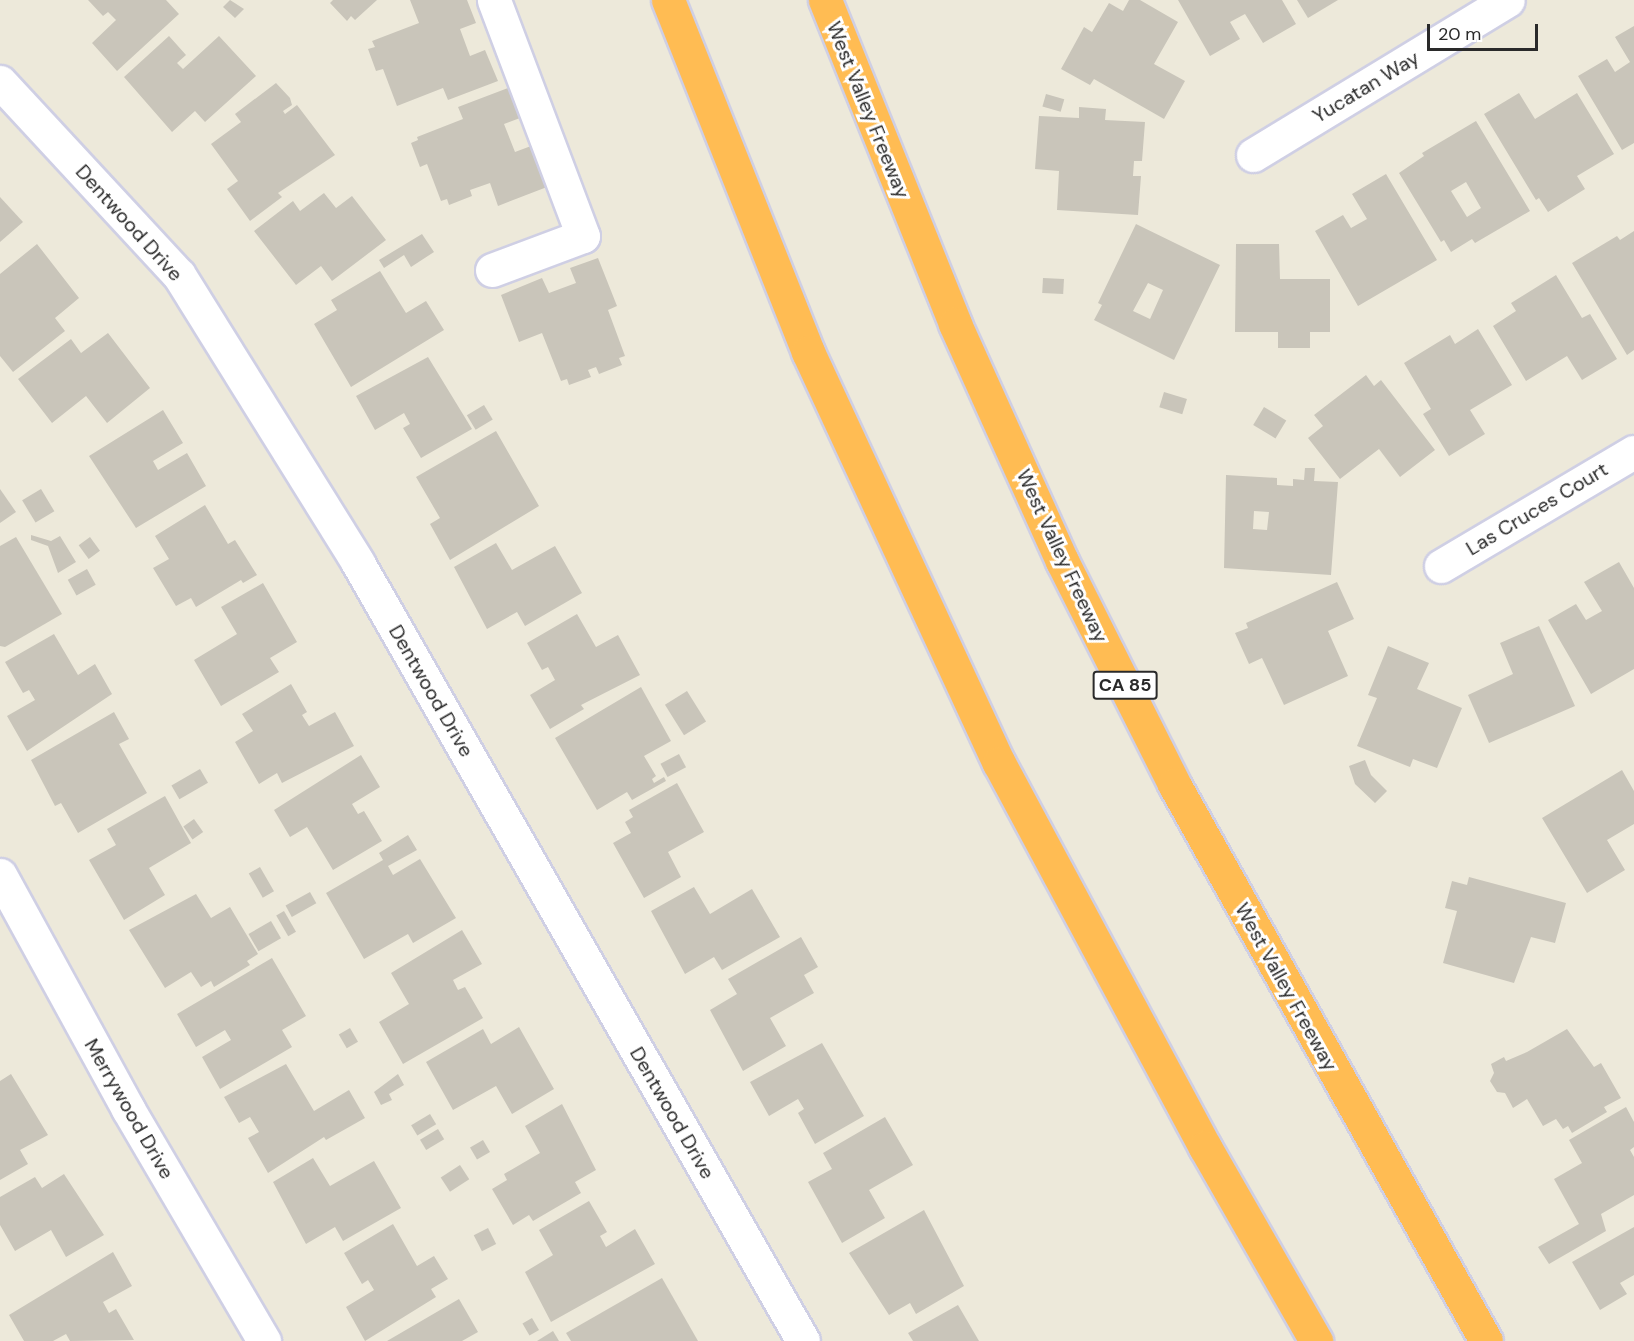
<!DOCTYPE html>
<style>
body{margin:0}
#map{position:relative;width:1634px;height:1341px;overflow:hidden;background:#ede9da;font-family:"DM Sans",sans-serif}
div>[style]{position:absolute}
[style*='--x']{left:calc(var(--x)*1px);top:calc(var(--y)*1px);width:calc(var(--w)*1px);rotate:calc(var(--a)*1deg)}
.building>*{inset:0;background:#c9c5ba;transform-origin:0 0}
.roads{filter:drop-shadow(2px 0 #cfcfe4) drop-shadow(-2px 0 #cfcfe4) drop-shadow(0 2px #cfcfe4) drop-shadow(0 -2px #cfcfe4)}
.minor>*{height:33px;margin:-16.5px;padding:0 16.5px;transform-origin:16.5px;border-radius:16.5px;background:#fff}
.highway>*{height:33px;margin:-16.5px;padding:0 16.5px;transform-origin:16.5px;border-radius:16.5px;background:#ffbc53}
span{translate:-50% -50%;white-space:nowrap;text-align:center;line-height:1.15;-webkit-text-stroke:6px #fff;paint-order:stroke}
.shield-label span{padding:2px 4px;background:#fff;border:2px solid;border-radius:4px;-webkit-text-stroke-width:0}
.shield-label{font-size:18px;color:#2a2a2a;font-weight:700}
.street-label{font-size:20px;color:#2a2a2a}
.scale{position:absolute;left:1427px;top:24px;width:111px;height:27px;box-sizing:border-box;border:3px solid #2a2a2a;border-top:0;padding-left:8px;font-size:18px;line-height:21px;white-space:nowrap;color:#2a2a2a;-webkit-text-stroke:4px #fff;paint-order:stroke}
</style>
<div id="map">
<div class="building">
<i style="clip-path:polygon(88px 0,166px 0,179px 14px,117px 71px,92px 43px,116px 20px,108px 12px,103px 16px)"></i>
<i style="clip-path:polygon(230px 0,244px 9px,235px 18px,223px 7px)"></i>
<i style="clip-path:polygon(333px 0,377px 0,355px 20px,351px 16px,347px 21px,330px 3px)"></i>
<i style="clip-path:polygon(410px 0,467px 0,476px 23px,460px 29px,470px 56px,485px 50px,498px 81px,448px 100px,443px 88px,397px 106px,383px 69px,376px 71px,368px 49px,375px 47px,372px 41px,419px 23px)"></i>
<i style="clip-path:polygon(1129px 0,1140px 0,1178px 22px,1154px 64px,1185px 81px,1164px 119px,1094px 79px,1090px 85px,1061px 69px,1084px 27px,1092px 32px,1109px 3px,1123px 11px)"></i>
<i style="clip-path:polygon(1178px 0,1282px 0,1296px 24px,1263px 43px,1245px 14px,1230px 22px,1240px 39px,1210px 56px)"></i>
<i style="clip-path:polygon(1297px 0,1338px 0,1308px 18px)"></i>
<i style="clip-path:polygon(1634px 26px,1634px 143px,1622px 150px,1578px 76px,1607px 59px,1615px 72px,1630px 62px,1615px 37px)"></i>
<i style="clip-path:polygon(169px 36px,186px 55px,177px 63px,183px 69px,219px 36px,256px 76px,205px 122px,195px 111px,172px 132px,124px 77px)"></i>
<i style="clip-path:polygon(276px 83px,290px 98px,292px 105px,283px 111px,285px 114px,297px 105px,335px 155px,278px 193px,282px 197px,250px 221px,227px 189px,238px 181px,211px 144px,241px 122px,235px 114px)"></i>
<i style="clip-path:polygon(508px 88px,520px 118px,504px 124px,515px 152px,531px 146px,547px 187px,498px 206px,490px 183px,470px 190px,472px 196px,449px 205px,447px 199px,441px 201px,427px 164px,420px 167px,411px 143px,418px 140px,417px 137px,463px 119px,458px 107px)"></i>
<i style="clip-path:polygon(1519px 93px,1535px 119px,1577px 93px,1614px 154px,1577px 176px,1585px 189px,1548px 212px,1539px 198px,1536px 200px,1484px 114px)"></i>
<i style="left:1046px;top:94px;width:19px;height:13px;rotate:16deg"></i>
<i style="clip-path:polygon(1079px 107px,1106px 109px,1105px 120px,1145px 122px,1142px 161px,1134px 161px,1133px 176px,1141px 176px,1138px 215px,1057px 210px,1059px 171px,1035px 169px,1039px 116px,1079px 118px)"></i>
<i style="clip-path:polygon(evenodd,1476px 121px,1530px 211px,1475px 243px,1472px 239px,1451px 252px,1444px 240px,1441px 242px,1399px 173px,1424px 156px,1422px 153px,1476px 121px,1466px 182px,1481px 208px,1467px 217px,1451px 191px,1466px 182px)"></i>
<i style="clip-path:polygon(1386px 174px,1437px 260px,1358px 306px,1315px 231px,1343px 215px,1351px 228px,1367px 219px,1352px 194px)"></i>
<i style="clip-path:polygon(324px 193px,336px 208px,352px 196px,386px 240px,332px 281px,321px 266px,296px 285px,254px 231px,293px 201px,300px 211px)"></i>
<i style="clip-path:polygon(0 197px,23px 222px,0 242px)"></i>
<i style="clip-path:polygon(evenodd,1136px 224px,1220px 265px,1174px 360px,1094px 320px,1102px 305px,1098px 303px,1136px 224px,1148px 283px,1163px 290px,1150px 319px,1133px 311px,1148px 283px)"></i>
<i style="clip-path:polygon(1634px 231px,1634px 350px,1627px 355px,1572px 263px,1617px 236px,1620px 240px)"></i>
<i style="clip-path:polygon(422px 234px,434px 252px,411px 267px,404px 255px,384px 268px,379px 260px)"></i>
<i style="clip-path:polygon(37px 244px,79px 298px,55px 318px,65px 331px,13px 372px,0 356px,0 274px)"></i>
<i style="clip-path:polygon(1236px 244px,1279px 244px,1280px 279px,1330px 279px,1330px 332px,1310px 332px,1310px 348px,1278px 348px,1278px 332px,1235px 332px)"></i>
<i style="clip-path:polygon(598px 258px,617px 306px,608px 310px,625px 356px,619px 358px,622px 365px,599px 374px,596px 367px,588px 370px,591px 377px,569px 385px,567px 379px,561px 381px,542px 333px,519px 342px,501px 295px,542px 278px,549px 293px,576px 283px,570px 268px)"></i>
<i style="clip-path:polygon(380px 271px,406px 313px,426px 301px,444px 330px,351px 387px,314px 324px,337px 310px,331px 300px)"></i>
<i style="clip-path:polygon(1556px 275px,1582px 318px,1590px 314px,1617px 359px,1582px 380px,1567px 356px,1526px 381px,1493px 326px,1516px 311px,1511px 303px)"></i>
<i style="left:1043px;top:278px;width:21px;height:15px;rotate:3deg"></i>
<i style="clip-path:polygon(1478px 329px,1512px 385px,1470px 410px,1485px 434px,1449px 456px,1423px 414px,1431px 409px,1404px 363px,1450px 335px,1455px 344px)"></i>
<i style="clip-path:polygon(108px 333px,150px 388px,107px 423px,86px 396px,52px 423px,18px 379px,71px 339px,81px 353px)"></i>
<i style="clip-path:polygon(428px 357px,472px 429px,421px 458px,403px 428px,410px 424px,404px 413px,375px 430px,356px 396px)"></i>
<i style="clip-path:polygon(1366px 375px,1374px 386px,1381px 380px,1435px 450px,1400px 477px,1379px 449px,1340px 479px,1308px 438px,1323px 426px,1314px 415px)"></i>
<i style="left:1164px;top:392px;width:24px;height:16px;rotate:17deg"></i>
<i style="left:484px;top:405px;width:17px;height:20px;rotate:59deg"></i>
<i style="left:1264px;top:407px;width:26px;height:21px;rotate:31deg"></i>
<i style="clip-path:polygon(163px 410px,183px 443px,153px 461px,158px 470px,187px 453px,206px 486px,136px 528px,89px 456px)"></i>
<i style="clip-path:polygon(496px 431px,539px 506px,450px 560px,430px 524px,440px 518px,416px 477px)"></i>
<i style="clip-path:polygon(evenodd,1305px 468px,1315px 468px,1314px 481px,1338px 482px,1331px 575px,1224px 568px,1226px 475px,1277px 478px,1277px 485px,1293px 486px,1293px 479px,1304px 480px,1305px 468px,1254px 511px,1269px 512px,1267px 530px,1253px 529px,1254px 511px)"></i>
<i style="clip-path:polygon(0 489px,16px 512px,0 523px)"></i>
<i style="left:41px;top:489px;width:26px;height:22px;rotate:59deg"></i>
<i style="clip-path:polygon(205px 505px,228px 544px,235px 540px,257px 575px,243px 583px,241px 580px,196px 607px,191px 598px,176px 606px,153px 568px,169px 559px,155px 536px)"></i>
<i style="clip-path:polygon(31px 535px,51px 541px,60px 536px,76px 562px,58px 573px,48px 546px,31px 540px)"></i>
<i style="clip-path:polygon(16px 537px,62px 614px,5px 647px,0 646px,0 546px)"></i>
<i style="left:90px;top:537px;width:17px;height:14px;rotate:54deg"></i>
<i style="clip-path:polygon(496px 543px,512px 570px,555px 546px,582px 593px,525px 626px,517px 612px,487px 629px,454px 567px)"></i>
<i style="clip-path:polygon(1619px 562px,1634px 588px,1634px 669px,1591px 694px,1548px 620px,1576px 604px,1586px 620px,1602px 611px,1584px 582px)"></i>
<i style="left:87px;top:569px;width:18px;height:22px;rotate:61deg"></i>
<i style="clip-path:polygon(1337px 582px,1354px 619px,1328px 631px,1348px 676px,1284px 705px,1262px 658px,1249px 664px,1235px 633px,1248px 628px,1246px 623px)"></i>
<i style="clip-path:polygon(263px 583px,297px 642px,270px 658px,279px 672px,221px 706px,194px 660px,237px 634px,221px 607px)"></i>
<i style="clip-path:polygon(577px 614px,596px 647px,618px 635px,640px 675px,581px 705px,584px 709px,550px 729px,530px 695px,555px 680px,548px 667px,542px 670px,527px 643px)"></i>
<i style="clip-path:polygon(1539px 626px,1575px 706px,1489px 743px,1468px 695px,1513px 674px,1500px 643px)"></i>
<i style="clip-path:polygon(54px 634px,78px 675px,95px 664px,112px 694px,27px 751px,7px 716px,35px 700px,29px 690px,23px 693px,5px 662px)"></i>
<i style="clip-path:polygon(1388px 646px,1429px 663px,1417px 689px,1462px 708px,1437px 768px,1413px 759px,1410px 767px,1357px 746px,1377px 698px,1368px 695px)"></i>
<i style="clip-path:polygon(291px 684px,307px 712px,302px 715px,309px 726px,335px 712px,354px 746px,282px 783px,277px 773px,259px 784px,235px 742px,253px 731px,242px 714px)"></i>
<i style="clip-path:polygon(641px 687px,671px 741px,644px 756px,656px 776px,652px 779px,654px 783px,664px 777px,666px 781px,632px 800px,627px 792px,597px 810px,555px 738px)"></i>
<i style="left:687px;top:691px;width:36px;height:26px;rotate:58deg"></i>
<i style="clip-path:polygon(114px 712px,129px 739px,119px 744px,147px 793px,78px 833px,61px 803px,55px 806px,31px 760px)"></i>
<i style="left:679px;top:754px;width:15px;height:21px;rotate:62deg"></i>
<i style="clip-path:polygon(361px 755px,380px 787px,352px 804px,358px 814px,364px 811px,382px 841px,333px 870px,307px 827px,290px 837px,274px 810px)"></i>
<i style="clip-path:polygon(1365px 760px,1371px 775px,1387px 791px,1375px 803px,1355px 784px,1349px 766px)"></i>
<i style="left:200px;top:769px;width:16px;height:33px;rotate:60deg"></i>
<i style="clip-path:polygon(1622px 770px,1634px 791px,1634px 824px,1607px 840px,1625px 870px,1587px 893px,1542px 818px)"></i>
<i style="clip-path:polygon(677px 783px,704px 832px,668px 852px,681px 877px,644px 898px,613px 843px,631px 833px,625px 822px,633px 817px,629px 810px)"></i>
<i style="clip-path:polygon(165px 796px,191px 843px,149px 868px,165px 895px,124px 920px,89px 860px,116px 845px,107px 829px)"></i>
<i style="left:194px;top:819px;width:16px;height:13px;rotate:55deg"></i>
<i style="clip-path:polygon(408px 835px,417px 850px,388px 866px,393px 875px,420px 859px,456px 918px,413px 943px,408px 934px,364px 959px,326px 893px,383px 860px,379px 853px)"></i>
<i style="left:260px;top:867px;width:28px;height:13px;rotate:60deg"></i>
<i style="clip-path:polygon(1469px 877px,1566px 903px,1555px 943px,1531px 937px,1514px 983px,1443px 963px,1457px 911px,1445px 908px,1452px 881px,1467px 885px)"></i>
<i style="clip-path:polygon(694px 887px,710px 914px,752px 889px,780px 937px,722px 970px,714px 957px,685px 974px,651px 911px)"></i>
<i style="left:310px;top:892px;width:13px;height:28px;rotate:61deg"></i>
<i style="clip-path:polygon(196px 894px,211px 918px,230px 907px,258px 954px,247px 961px,250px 965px,214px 987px,211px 981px,201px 987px,191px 972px,165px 988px,129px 930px)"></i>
<i style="left:284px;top:911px;width:24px;height:9px;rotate:60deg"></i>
<i style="left:271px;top:921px;width:20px;height:26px;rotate:60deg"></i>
<i style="clip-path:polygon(462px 930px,482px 964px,453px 980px,458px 990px,465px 987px,483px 1018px,403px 1064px,379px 1022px,409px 1004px,391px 973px)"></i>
<i style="clip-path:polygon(801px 937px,818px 967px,804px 975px,814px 993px,770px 1018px,786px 1046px,743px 1071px,710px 1010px,737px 994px,728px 979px)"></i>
<i style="clip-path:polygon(272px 958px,306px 1016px,282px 1030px,292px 1047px,220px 1089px,202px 1057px,231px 1040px,225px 1030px,196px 1047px,177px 1014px)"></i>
<i style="clip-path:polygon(519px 1027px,554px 1089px,512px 1114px,496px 1086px,453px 1110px,426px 1062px,483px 1029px,491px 1044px)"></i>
<i style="left:350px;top:1028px;width:16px;height:13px;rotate:60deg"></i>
<i style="clip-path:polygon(1567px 1029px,1594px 1067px,1601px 1063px,1621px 1098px,1604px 1107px,1607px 1112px,1572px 1133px,1568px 1126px,1563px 1129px,1556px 1119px,1543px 1126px,1527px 1099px,1513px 1108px,1505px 1093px,1497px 1092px,1490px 1081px,1494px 1073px,1491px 1064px,1504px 1057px,1506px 1061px,1527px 1052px)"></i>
<i style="clip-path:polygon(822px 1043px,864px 1116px,815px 1144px,798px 1113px,804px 1109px,798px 1099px,769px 1116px,750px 1082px)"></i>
<i style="clip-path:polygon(286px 1064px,314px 1111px,349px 1090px,365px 1118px,326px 1140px,324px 1137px,268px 1173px,248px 1138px,259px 1132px,250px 1117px,239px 1123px,224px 1097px)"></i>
<i style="clip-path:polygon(11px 1074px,48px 1135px,20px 1150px,28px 1164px,0 1180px,0 1081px)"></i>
<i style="clip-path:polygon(398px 1074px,404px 1085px,389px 1094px,392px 1100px,381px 1105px,374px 1092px)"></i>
<i style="clip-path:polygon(562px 1104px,596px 1170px,575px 1182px,581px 1193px,533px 1221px,529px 1215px,513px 1225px,492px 1189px,507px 1180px,504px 1174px,540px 1153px,525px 1126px)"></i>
<i style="clip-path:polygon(1626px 1107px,1634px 1122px,1634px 1147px,1630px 1150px,1634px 1157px,1634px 1195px,1601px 1214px,1606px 1231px,1549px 1264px,1538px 1247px,1579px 1224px,1554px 1179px,1582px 1163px,1569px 1140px)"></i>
<i style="left:430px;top:1114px;width:12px;height:22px;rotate:59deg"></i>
<i style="clip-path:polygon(885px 1117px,913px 1165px,869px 1190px,885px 1218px,842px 1243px,808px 1182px,832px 1169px,823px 1153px)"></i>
<i style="left:438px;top:1129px;width:12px;height:21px;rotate:59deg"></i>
<i style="left:483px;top:1140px;width:14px;height:15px;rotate:60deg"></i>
<i style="clip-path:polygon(313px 1158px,330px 1186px,374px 1161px,401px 1208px,343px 1241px,335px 1227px,306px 1244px,273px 1182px)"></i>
<i style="left:460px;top:1165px;width:17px;height:23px;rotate:57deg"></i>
<i style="clip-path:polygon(64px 1174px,104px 1235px,66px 1257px,51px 1230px,15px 1251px,0 1225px,0 1197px,35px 1177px,42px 1188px)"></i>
<i style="clip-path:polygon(589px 1201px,607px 1232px,600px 1236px,606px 1247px,635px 1229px,655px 1264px,551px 1322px,525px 1272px,553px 1255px,539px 1230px)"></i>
<i style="clip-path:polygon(924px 1210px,964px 1286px,916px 1314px,910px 1303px,889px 1315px,849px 1253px)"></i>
<i style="clip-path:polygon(393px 1224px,417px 1266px,434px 1256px,448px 1279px,431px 1289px,436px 1297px,365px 1341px,346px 1307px,374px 1290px,368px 1280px,362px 1284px,344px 1253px)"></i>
<i style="clip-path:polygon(1634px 1227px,1634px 1275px,1620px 1283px,1627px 1294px,1600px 1310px,1572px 1262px)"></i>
<i style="left:488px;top:1228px;width:18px;height:16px;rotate:63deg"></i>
<i style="clip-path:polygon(113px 1252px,132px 1286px,103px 1302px,109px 1313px,116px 1309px,134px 1340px,70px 1341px,66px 1334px,53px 1341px,24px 1341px,9px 1315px)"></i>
<i style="clip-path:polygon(662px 1278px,698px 1341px,571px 1341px,566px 1333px)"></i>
<i style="clip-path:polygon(459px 1299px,478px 1332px,462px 1341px,387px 1341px)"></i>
<i style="clip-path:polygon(958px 1305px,979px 1341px,913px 1341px,908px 1333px)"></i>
<i style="left:532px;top:1318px;width:14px;height:11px;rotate:60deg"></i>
<i style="clip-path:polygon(553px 1331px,559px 1341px,537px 1341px)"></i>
</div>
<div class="roads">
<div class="minor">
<i style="--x:0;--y:82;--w:263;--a:47.2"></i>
<i style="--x:179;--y:275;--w:339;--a:58.1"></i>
<i style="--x:358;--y:563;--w:896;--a:60.23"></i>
<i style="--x:1253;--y:155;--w:298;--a:-31.3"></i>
<i style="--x:492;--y:270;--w:97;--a:-20.5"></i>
<i style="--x:583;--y:236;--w:252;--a:-110.7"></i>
<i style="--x:1441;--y:566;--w:224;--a:-30.6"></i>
<i style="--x:0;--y:875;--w:267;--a:61.3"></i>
<i style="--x:128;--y:1109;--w:269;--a:59.6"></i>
</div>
<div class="highway">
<i style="--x:668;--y:0;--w:379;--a:68.3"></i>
<i style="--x:808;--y:352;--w:453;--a:65.1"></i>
<i style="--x:999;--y:763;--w:436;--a:61.8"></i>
<i style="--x:1205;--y:1147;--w:224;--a:60.2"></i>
<i style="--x:825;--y:0;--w:349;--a:68.1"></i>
<i style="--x:955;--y:324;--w:260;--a:65.7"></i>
<i style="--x:1062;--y:561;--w:250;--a:63.3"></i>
<i style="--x:1174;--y:784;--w:638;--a:60.74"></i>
</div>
</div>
<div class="shield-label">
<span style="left:1125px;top:685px">CA 85</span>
</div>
<div class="street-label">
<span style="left:1366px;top:87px;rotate:-31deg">Yucatan Way</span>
<span style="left:868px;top:110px;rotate:68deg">West Valley Freeway</span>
<span style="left:129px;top:223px;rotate:48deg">Dentwood Drive</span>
<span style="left:1537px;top:509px;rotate:-31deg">Las Cruces Court</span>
<span style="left:1062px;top:556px;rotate:65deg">West Valley Freeway</span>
<span style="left:431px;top:691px;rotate:60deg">Dentwood Drive</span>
<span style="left:1286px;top:987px;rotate:61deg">West Valley Freeway</span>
<span style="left:129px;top:1109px;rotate:60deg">Merrywood Drive</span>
<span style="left:672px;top:1113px;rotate:60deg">Dentwood Drive</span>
</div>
<div class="scale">20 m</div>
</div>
